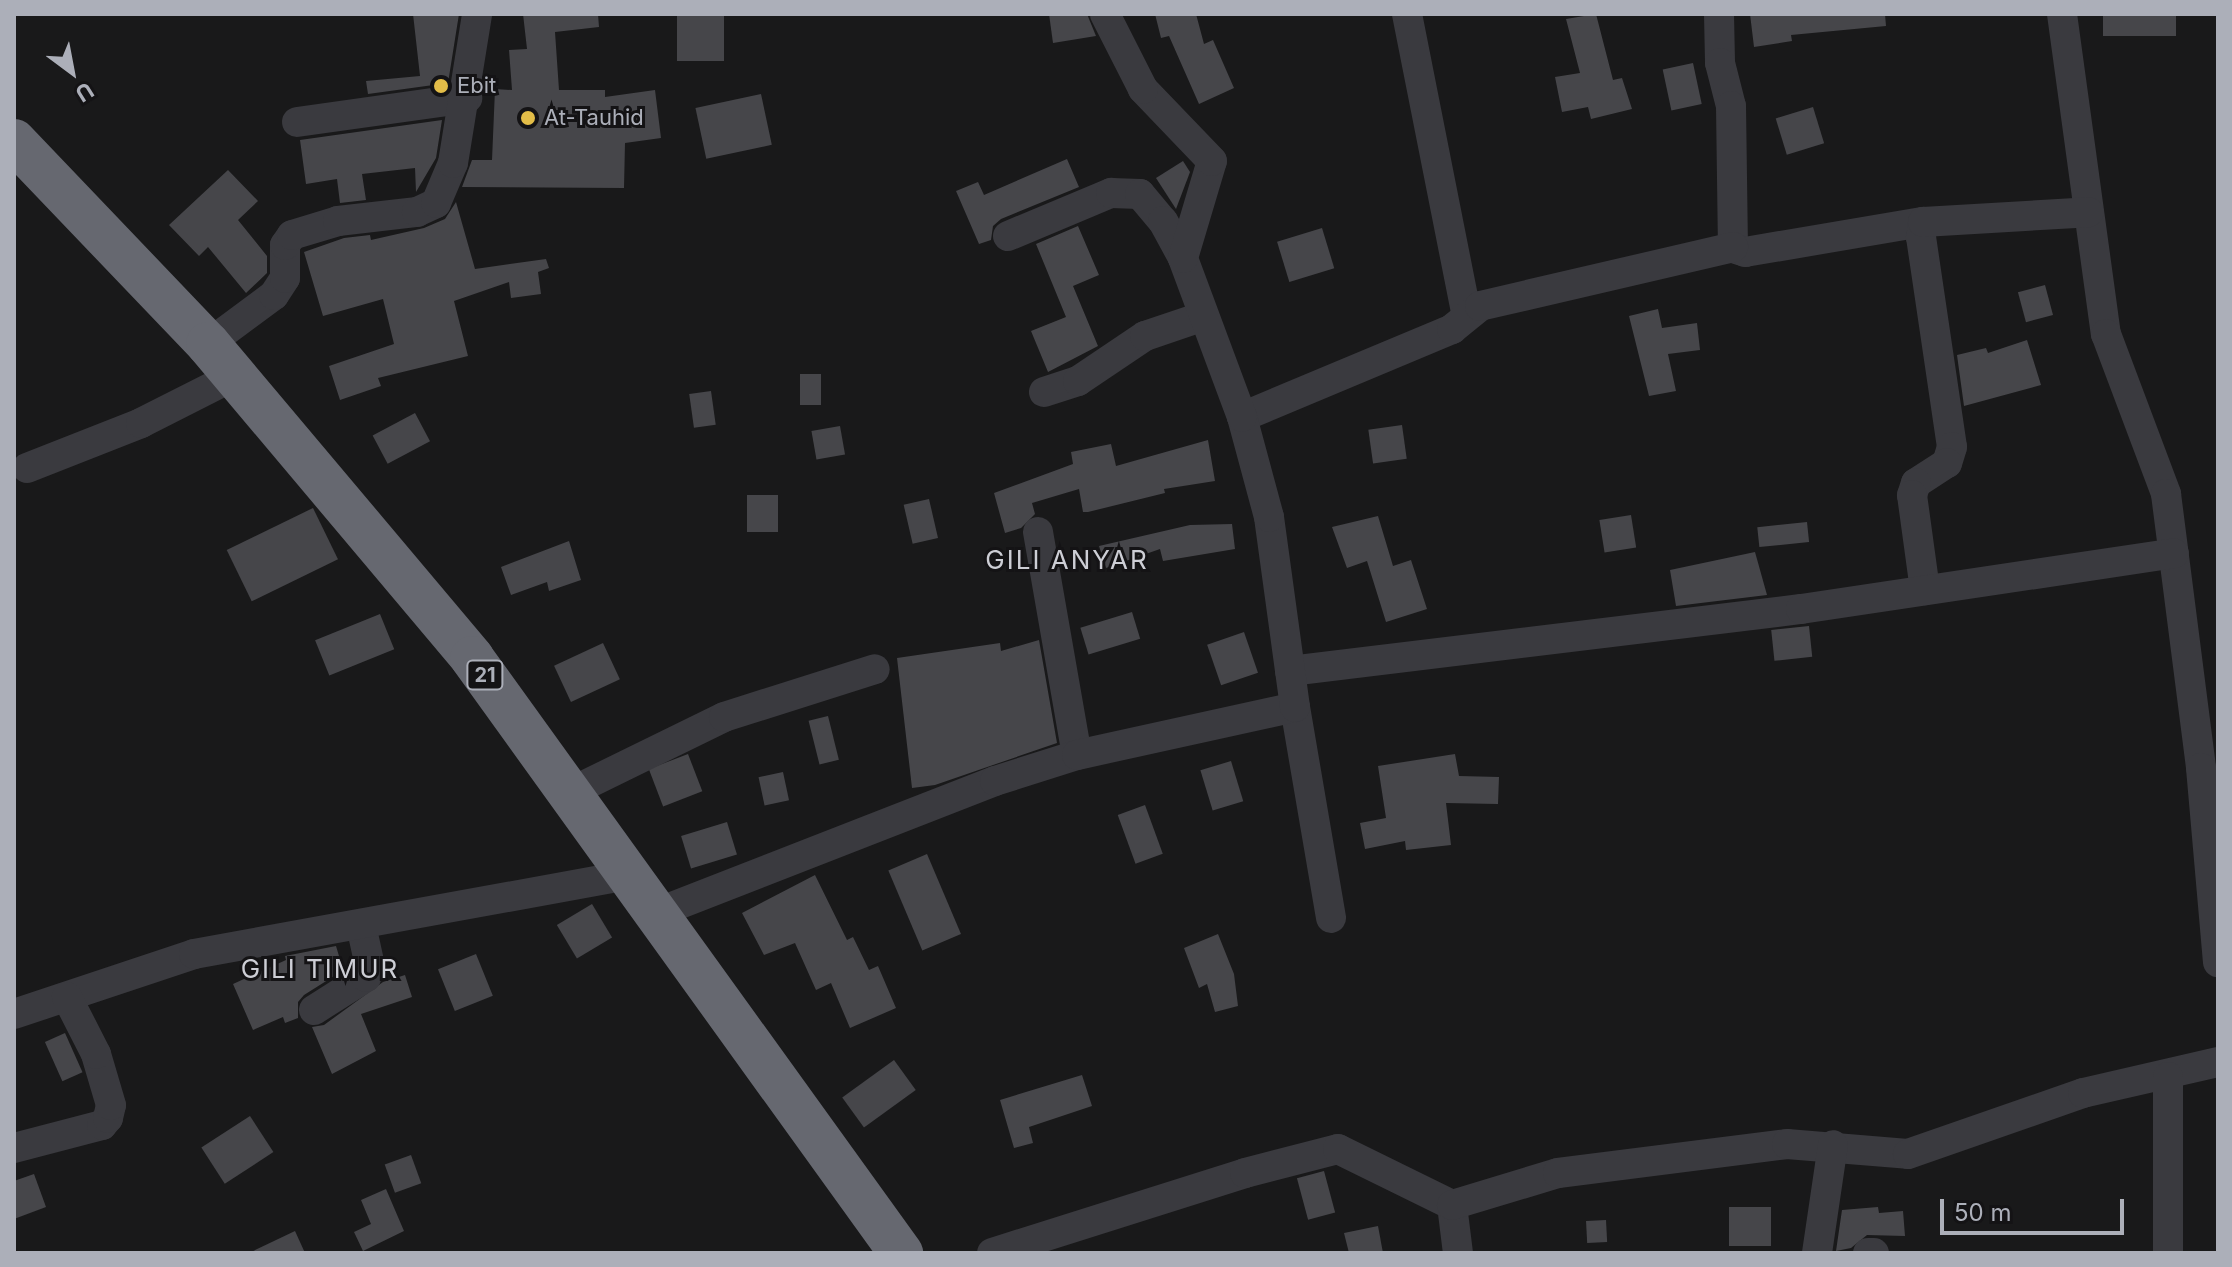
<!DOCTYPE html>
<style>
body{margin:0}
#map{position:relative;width:2232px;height:1267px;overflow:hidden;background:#19191a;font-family:Inter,sans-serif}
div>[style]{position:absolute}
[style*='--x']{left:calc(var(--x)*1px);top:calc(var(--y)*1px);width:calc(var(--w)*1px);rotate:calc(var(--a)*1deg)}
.building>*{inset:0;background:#46464a;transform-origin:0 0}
.street>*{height:30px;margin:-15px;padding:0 15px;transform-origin:15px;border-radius:15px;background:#3a3a3f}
.highway>*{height:44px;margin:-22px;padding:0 22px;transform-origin:22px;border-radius:22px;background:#666870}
.dots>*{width:22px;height:22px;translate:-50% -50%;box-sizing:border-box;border:4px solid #141315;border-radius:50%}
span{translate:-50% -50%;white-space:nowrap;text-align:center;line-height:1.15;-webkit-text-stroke:6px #141315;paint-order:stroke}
.shield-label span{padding:2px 6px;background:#141315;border:2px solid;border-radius:6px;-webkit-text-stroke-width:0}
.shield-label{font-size:20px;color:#acafb9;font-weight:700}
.poi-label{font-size:22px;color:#acafb9}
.left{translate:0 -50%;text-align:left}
.quarter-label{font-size:26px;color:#cdced5;letter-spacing:2px}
.frame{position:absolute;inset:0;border:16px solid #acafb9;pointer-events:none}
.north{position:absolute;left:32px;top:32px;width:80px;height:80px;-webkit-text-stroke:6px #141315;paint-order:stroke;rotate:148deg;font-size:22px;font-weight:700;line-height:32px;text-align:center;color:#acafb9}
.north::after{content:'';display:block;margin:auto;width:28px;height:36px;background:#acafb9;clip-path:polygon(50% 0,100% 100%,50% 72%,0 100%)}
.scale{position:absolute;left:1940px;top:1199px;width:184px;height:36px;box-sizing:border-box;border:4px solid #acafb9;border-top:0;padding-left:10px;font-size:24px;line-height:28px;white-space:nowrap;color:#acafb9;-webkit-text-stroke:6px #141315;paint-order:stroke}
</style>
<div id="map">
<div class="building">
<i style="clip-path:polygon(413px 14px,459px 14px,448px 83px,368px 94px,366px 81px,420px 76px)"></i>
<i style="clip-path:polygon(523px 14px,598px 14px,599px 27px,555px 32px,559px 90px,605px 90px,605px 97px,655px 90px,661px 138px,625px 143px,624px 188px,462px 187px,472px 160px,492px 160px,495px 89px,512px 90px,509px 50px,527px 49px)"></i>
<i style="left:677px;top:14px;width:47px;height:47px"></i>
<i style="clip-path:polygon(1049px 14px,1087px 14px,1096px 36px,1053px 43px)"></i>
<i style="clip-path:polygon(1155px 14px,1196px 14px,1204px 44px,1213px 40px,1234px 88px,1199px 104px,1169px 36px,1161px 38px)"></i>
<i style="clip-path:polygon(1596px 14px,1613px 80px,1622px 78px,1632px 109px,1591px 119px,1588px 107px,1562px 112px,1555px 77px,1580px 73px,1566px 19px)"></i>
<i style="clip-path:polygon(1750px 14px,1885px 14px,1886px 26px,1791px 35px,1792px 41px,1754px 47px)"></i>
<i style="left:2103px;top:14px;width:73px;height:22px"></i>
<i style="left:1693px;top:63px;width:42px;height:31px;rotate:78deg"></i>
<i style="left:761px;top:94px;width:52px;height:67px;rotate:78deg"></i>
<i style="left:1813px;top:107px;width:38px;height:39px;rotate:73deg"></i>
<i style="clip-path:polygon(442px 120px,436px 158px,416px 192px,415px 168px,362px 174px,366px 200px,340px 203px,337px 179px,306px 184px,300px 140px)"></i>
<i style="clip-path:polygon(1067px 159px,1079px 187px,1001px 219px,993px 226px,991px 240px,979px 244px,956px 191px,978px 182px,984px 195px)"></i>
<i style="clip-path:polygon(1183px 161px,1190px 172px,1176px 209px,1156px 178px)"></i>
<i style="clip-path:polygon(228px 170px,258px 201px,238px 220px,267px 256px,267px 273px,246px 293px,208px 247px,199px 256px,169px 225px)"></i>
<i style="clip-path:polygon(456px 202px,475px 269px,546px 259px,549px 268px,538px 272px,541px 294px,511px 298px,509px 282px,454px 301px,468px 356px,378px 378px,381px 386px,340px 400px,329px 366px,394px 344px,383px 299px,323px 316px,304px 252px,344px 238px,370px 235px,371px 240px,424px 228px,445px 219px)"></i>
<i style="clip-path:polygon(1078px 226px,1099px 275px,1073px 286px,1098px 346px,1048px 372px,1031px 331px,1066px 317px,1036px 244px)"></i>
<i style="left:1322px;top:228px;width:42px;height:47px;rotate:73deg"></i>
<i style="left:2045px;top:285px;width:31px;height:28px;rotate:75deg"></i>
<i style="clip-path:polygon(1658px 309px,1662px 328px,1697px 323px,1700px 350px,1668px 354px,1676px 391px,1649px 396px,1629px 316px)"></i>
<i style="clip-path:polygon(2027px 340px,2041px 385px,1964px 406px,1957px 355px,1986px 348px,1988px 353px)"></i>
<i style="left:800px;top:374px;width:21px;height:31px"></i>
<i style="left:711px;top:391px;width:34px;height:22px;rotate:82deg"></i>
<i style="left:415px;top:413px;width:32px;height:48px;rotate:62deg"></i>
<i style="left:1402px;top:425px;width:34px;height:34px;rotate:82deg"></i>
<i style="left:840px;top:426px;width:29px;height:29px;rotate:80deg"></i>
<i style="clip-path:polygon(1208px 440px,1215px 481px,1164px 489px,1165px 493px,1088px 512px,1083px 512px,1079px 489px,1032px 503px,1035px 514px,1021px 528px,1005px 533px,994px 493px,1073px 464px,1071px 452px,1111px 444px,1116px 466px)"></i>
<i style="left:778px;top:495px;width:37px;height:31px;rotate:90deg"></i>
<i style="left:929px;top:499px;width:40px;height:26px;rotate:77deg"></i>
<i style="left:313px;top:508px;width:57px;height:96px;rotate:64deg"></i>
<i style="left:1631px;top:515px;width:33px;height:32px;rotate:81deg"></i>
<i style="clip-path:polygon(1378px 516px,1393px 566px,1411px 560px,1427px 609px,1386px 622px,1367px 561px,1347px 568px,1332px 527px)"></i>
<i style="left:1807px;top:522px;width:20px;height:50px;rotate:84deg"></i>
<i style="clip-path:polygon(1232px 524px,1235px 549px,1163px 561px,1160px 549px,1106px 568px,1099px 546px,1190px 525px)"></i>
<i style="clip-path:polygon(569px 541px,581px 580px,549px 591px,547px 582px,511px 595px,501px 567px)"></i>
<i style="clip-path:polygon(1755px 552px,1767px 595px,1676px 606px,1670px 570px)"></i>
<i style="left:1132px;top:612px;width:28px;height:54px;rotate:73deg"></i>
<i style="left:380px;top:614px;width:38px;height:70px;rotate:68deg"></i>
<i style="left:1809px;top:626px;width:31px;height:38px;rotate:84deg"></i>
<i style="left:1244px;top:632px;width:43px;height:39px;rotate:71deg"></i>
<i style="clip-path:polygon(1039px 640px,1057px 743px,935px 785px,912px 788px,897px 658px,1000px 643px,1001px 651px)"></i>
<i style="left:603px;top:643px;width:40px;height:54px;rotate:65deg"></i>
<i style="left:828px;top:716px;width:45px;height:20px;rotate:76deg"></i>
<i style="left:688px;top:754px;width:40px;height:42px;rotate:69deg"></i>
<i style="clip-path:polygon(1455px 754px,1459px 776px,1499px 777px,1498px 804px,1446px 803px,1451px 845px,1406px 850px,1405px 841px,1365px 849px,1360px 823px,1386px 818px,1378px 766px)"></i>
<i style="left:1231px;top:761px;width:42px;height:32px;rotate:73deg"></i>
<i style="left:783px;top:772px;width:29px;height:25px;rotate:78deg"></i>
<i style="left:1145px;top:805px;width:52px;height:29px;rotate:70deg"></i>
<i style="left:727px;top:822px;width:34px;height:48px;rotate:73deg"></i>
<i style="left:927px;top:854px;width:87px;height:42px;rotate:67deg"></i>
<i style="clip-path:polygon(815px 875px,847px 940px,853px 937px,869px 970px,878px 966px,896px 1008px,850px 1028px,831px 983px,816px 990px,795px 943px,764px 955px,742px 913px)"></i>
<i style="left:592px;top:904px;width:39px;height:41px;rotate:59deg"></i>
<i style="clip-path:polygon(1218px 934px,1234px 974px,1238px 1006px,1215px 1012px,1207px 984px,1199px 988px,1184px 948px)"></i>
<i style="clip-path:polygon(336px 946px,342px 966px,350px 966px,304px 995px,298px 1002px,298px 1018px,285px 1023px,283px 1017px,253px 1030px,233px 984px,286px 960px,285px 956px)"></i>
<i style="left:476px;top:954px;width:45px;height:41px;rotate:68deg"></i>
<i style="clip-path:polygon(405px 975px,412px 997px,361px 1014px,376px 1051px,332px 1074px,312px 1027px,324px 1025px,383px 982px)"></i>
<i style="left:65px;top:1033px;width:43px;height:22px;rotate:66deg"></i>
<i style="left:894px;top:1060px;width:37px;height:64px;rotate:54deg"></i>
<i style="clip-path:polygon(1082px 1075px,1092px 1106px,1029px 1127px,1033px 1143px,1014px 1148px,1000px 1100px)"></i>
<i style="left:250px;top:1116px;width:43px;height:58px;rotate:57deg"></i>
<i style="left:411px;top:1155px;width:30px;height:28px;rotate:70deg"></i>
<i style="left:1324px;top:1171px;width:43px;height:28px;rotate:75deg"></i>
<i style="clip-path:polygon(34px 1174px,46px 1207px,14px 1219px,14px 1181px)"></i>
<i style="clip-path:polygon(386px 1189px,404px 1231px,363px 1251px,354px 1232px,371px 1224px,361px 1200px)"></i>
<i style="left:1729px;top:1207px;width:42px;height:39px"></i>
<i style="clip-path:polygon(1878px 1207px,1879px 1213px,1903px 1211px,1905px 1236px,1867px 1235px,1851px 1248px,1836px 1251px,1842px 1210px)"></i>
<i style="left:1606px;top:1220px;width:22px;height:20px;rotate:87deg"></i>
<i style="clip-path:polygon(1378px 1226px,1383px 1253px,1349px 1253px,1344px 1233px)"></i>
<i style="clip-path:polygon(295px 1231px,305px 1253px,249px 1253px)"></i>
</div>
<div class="street">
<i style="--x:1407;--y:14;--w:304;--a:78.8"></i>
<i style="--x:1719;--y:14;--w:49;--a:88.8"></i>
<i style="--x:1720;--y:63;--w:44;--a:75.7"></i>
<i style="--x:1731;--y:106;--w:142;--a:89.2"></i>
<i style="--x:1733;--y:248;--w:13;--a:18"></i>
<i style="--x:1745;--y:252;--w:181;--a:-9.6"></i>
<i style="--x:1923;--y:222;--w:15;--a:98"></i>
<i style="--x:1921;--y:237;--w:212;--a:81.6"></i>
<i style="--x:1952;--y:447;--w:17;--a:107"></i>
<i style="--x:1947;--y:463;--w:37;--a:147"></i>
<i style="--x:1916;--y:483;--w:13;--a:108"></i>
<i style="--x:1912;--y:495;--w:96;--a:82.2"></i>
<i style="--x:2062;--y:14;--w:323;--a:82.2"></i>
<i style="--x:2106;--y:334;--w:171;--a:69.4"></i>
<i style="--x:2166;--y:494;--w:276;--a:82.7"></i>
<i style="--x:2201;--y:768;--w:195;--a:85"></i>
<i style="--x:297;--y:122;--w:172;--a:-8"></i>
<i style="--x:1923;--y:222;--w:166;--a:-3.4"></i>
<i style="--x:1008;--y:236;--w:112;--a:-22.7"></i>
<i style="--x:1111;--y:193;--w:29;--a:2"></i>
<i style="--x:1140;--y:194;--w:35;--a:50"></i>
<i style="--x:1163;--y:221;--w:42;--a:61.6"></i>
<i style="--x:208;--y:344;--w:82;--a:-36.6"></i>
<i style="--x:274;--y:295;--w:20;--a:-57"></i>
<i style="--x:285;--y:278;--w:33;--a:-90"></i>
<i style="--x:285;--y:245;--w:12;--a:-55"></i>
<i style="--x:292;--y:235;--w:48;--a:-16.9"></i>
<i style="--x:338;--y:221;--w:80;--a:-6.5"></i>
<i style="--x:417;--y:212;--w:21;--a:-25"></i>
<i style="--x:436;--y:203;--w:43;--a:-67"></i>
<i style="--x:453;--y:163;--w:151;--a:-80.8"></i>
<i style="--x:1044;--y:392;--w:36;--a:-18"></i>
<i style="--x:1078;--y:381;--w:81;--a:-33.9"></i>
<i style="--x:1145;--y:336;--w:62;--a:-18.7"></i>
<i style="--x:1242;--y:417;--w:228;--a:-22.7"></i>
<i style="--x:1452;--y:329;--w:36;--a:-39"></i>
<i style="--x:1480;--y:306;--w:260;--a:-13.1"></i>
<i style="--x:27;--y:468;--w:123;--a:-21.5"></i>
<i style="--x:141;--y:423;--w:106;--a:-26.8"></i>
<i style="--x:1038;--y:532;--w:226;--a:80.1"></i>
<i style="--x:1290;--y:671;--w:515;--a:-6.92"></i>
<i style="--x:1801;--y:609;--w:377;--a:-8.5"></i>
<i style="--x:1295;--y:707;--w:214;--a:80.3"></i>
<i style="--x:571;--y:792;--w:170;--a:-26.1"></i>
<i style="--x:724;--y:717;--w:158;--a:-17.6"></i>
<i style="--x:654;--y:914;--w:366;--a:-21.3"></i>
<i style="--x:995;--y:781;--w:86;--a:-17.6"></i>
<i style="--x:1077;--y:755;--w:223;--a:-12.4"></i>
<i style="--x:1295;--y:707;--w:192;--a:-97.8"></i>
<i style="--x:1269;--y:517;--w:104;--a:-105.1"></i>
<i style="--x:1242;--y:417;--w:170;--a:-110.4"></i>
<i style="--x:1183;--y:258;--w:101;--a:-73.4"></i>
<i style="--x:1212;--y:161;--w:100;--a:-133.8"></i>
<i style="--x:1143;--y:89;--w:84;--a:-116.9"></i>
<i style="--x:314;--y:1010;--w:62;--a:-32.4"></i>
<i style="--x:366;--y:977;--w:12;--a:-70"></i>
<i style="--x:370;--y:966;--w:42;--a:-102.4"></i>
<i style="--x:14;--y:1014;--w:190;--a:-18.4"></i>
<i style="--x:194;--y:954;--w:440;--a:-10.3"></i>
<i style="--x:14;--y:1148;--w:91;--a:-14.6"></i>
<i style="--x:102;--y:1125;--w:9;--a:-49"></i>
<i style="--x:108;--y:1118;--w:13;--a:-77"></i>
<i style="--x:111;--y:1105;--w:53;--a:-106.4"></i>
<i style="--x:96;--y:1054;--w:64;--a:-117"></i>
<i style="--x:1452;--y:1205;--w:48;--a:82.9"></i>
<i style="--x:992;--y:1253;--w:265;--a:-17.5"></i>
<i style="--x:1245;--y:1173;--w:96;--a:-14.5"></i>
<i style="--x:1338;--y:1149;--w:127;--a:26.2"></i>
<i style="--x:1452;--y:1205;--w:111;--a:-16.8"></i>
<i style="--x:1558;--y:1173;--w:231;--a:-7.2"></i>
<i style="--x:1787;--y:1144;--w:121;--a:4.7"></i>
<i style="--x:1908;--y:1154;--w:185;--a:-19.2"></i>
<i style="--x:2083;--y:1093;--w:139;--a:-12.9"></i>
<i style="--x:1817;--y:1253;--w:109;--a:-81.6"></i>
<i style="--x:1868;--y:1253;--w:6;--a:0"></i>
<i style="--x:2168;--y:1253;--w:176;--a:-90"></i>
</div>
<div class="highway">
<i style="--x:14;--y:141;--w:281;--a:46.3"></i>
<i style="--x:208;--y:344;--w:410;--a:49.9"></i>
<i style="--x:472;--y:658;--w:734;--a:54.21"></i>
</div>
<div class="dots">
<i style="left:441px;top:86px;background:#e3bd48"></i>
<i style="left:528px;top:118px;background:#e3bd48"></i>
</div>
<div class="shield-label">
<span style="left:485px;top:675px">21</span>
</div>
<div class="poi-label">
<span class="left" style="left:457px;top:86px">Ebit</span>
<span class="left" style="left:544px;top:118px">At-Tauhid</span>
</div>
<div class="quarter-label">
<span style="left:1067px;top:560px">GILI ANYAR</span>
<span style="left:320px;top:969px">GILI TIMUR</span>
</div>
<div class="frame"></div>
<div class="north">U</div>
<div class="scale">50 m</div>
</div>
